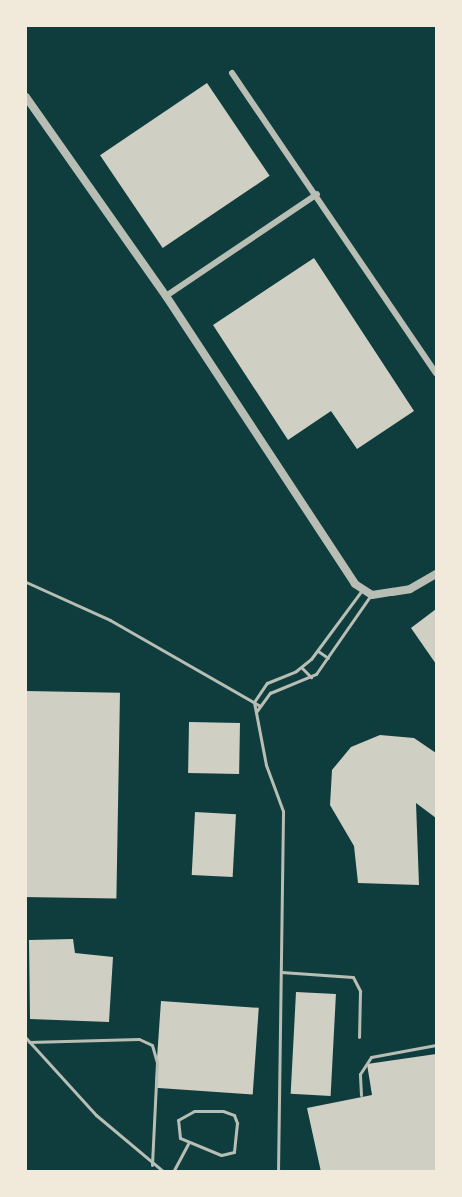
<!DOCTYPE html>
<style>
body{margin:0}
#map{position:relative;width:462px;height:1197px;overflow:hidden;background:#0f3d3e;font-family:"Fira Sans",sans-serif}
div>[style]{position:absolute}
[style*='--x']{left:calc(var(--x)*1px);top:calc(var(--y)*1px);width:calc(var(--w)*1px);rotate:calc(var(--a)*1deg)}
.building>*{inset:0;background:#cfcfc3;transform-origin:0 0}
.service>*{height:3px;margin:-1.5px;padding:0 1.5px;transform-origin:1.5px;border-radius:1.5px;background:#b8beb3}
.minor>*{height:6px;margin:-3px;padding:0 3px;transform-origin:3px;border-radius:3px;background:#b8beb3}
.tertiary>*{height:8px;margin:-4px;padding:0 4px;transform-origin:4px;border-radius:4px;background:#b8beb3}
span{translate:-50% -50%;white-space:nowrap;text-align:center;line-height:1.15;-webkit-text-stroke:4.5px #f1e9da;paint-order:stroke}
.frame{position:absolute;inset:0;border:27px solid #f1e9da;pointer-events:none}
</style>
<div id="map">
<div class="building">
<i style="left:207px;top:83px;width:112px;height:129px;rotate:56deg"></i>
<i style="clip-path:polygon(314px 258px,414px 411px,357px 449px,331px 411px,288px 440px,213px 325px)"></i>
<i style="clip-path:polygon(436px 609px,436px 664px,411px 628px)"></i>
<i style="left:26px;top:691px;width:94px;height:206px;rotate:1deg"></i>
<i style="left:189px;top:722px;width:51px;height:51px;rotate:1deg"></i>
<i style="clip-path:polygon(380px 735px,414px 738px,436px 753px,436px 818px,416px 803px,419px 885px,358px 883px,354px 846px,330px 805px,332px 770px,351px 747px)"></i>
<i style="left:195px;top:812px;width:41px;height:63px;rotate:3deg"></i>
<i style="clip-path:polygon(73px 939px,75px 953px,113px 957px,109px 1022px,30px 1019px,29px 940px)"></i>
<i style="left:296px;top:992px;width:40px;height:102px;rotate:3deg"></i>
<i style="left:161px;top:1001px;width:98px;height:87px;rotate:4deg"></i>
<i style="clip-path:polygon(436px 1054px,436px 1172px,321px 1172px,307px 1108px,372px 1095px,367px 1064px)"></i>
</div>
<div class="service">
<i style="--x:26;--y:582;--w:92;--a:24.3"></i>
<i style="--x:110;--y:620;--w:173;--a:29.8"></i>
<i style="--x:318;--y:651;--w:12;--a:35"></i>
<i style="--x:302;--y:668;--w:13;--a:45"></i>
<i style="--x:256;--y:712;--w:24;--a:-54"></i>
<i style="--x:270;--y:693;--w:50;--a:-22.4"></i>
<i style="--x:316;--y:674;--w:96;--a:-55.2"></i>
<i style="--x:281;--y:972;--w:72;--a:4"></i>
<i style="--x:353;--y:977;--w:16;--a:63"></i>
<i style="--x:360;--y:991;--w:46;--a:91.2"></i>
<i style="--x:26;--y:1038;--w:104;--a:47.7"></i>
<i style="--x:96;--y:1115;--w:89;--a:40"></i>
<i style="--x:29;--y:1042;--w:110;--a:-1.6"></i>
<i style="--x:139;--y:1039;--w:14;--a:25"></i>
<i style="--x:152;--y:1045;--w:18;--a:74"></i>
<i style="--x:157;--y:1062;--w:103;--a:92.8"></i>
<i style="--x:361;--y:1095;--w:21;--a:-93"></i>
<i style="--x:360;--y:1074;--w:20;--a:-57"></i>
<i style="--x:371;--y:1057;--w:66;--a:-10.5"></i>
<i style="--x:194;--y:1111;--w:29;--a:0"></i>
<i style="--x:223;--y:1111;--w:12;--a:20"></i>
<i style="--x:234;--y:1115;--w:9;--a:69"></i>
<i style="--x:237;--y:1123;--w:29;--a:96"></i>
<i style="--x:234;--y:1152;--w:13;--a:167"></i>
<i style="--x:221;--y:1155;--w:44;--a:-157.5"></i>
<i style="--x:180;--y:1138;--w:18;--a:-96"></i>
<i style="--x:178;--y:1120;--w:18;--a:-29"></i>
<i style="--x:173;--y:1172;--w:32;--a:-62"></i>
<i style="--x:278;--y:1172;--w:361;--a:-89.2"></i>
<i style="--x:283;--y:811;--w:49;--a:-110.3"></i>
<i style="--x:266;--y:765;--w:64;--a:-100.8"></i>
<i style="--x:254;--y:702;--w:23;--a:-56"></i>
<i style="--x:267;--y:683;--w:31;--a:-22"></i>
<i style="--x:296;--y:671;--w:19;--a:-39"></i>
<i style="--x:311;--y:659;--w:86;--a:-53.5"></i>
</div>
<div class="minor">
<i style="--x:232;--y:73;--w:363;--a:55.8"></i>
<i style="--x:166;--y:296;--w:182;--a:-34"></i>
</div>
<div class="tertiary">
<i style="--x:26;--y:97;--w:243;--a:54.9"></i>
<i style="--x:166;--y:296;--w:344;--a:56.7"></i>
<i style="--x:355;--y:584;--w:20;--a:33"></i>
<i style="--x:372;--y:595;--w:20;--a:-9"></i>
<i style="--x:392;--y:592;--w:18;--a:-9"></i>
<i style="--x:410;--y:589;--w:30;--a:-30"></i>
</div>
<div class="frame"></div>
</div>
